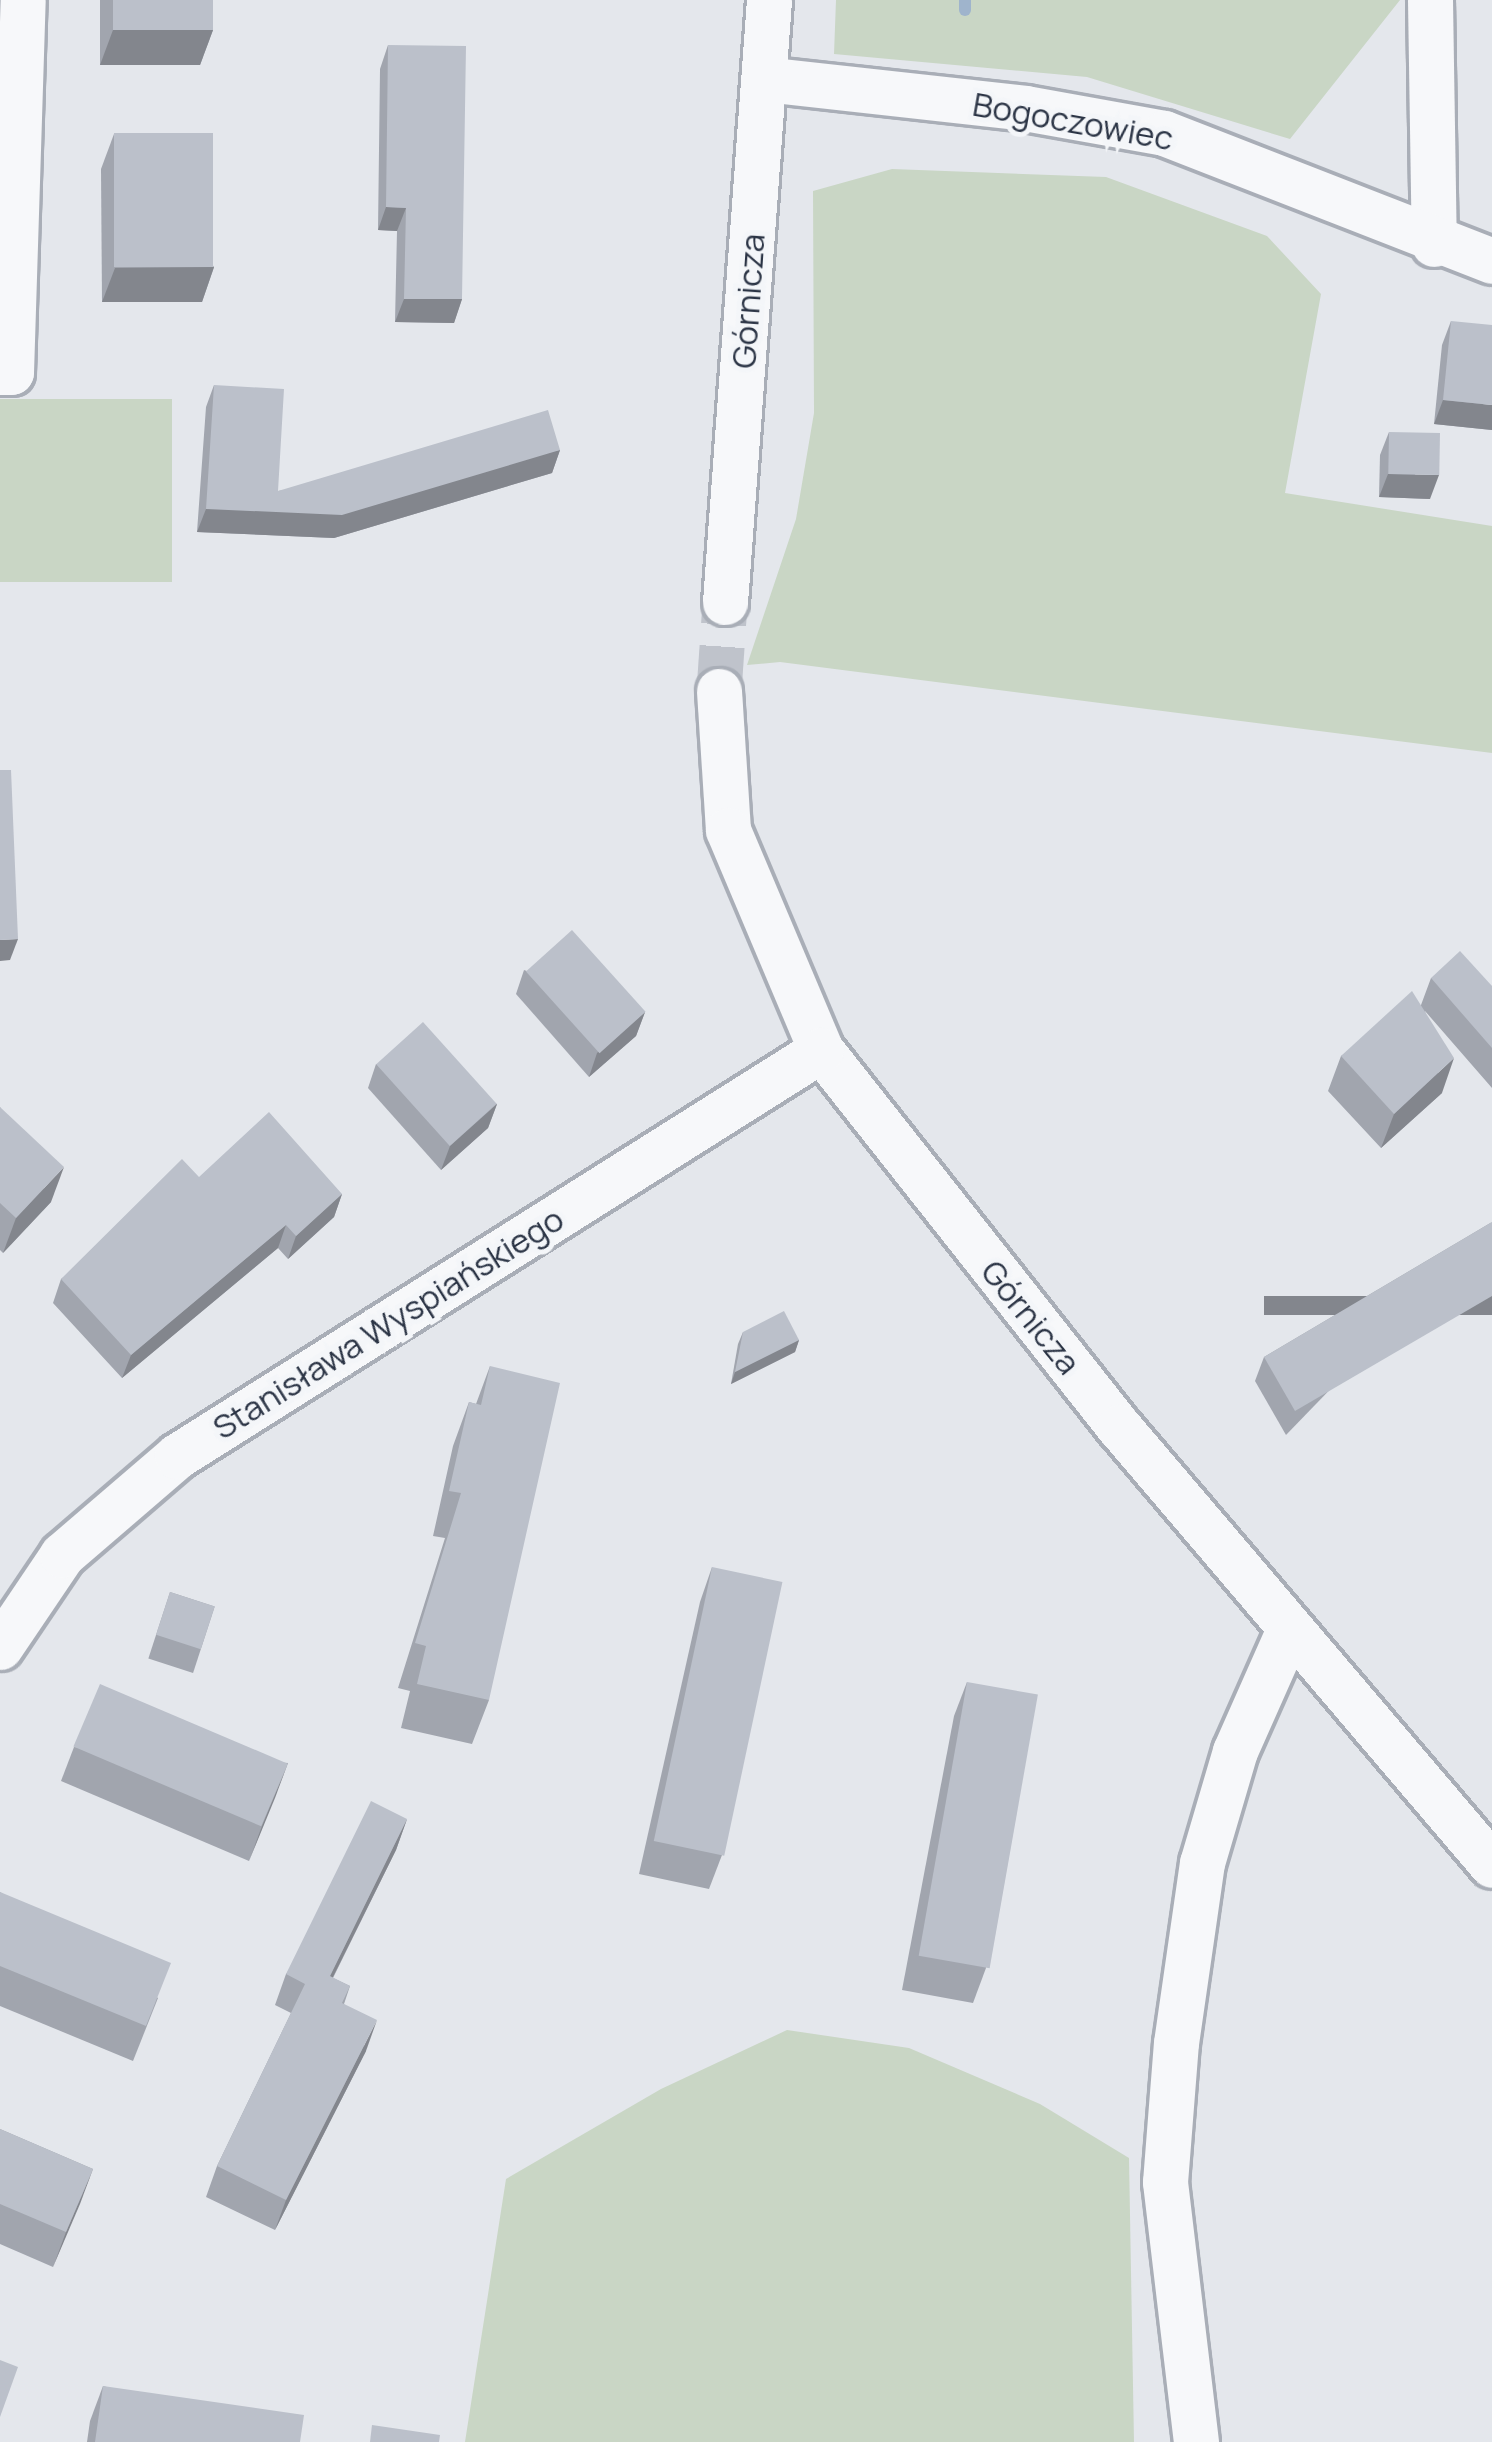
<!DOCTYPE html>
<meta charset="utf-8">
<style>
body{margin:0}
#map{position:relative;width:1492px;height:2442px;overflow:hidden;background:#e4e7ec;font-family:Manrope,sans-serif}
div>[style]{position:absolute}
[style*='--x']{left:calc(var(--x)*1px);top:calc(var(--y)*1px);width:calc(var(--w)*1px);rotate:calc(var(--a)*1deg)}
.green>*{inset:0;background:#c9d6c5;transform-origin:0 0}
.stream>*{height:12px;margin:-6px;padding:0 6px;transform-origin:6px;border-radius:6px;background:#9fb4cc}
.minor-tunnel>*{height:45px;margin-top:-22.5px;transform-origin:0;background:repeating-linear-gradient(90deg,#bfc3cb 0 45px,transparent 0 67px)}
.roads{filter:drop-shadow(3px 0 #a9aeb7) drop-shadow(-3px 0 #a9aeb7) drop-shadow(0 3px #a9aeb7) drop-shadow(0 -3px #a9aeb7)}
.minor>*{height:45px;margin:-22.5px;padding:0 22.5px;transform-origin:22.5px;border-radius:22.5px;background:#f7f8fa}
.wall>*{inset:0;background:#a1a5ae;transform-origin:0 0}
.shaded-wall>*{inset:0;background:#83868d;transform-origin:0 0}
.building>*{inset:0;background:#bbc0ca;transform-origin:0 0}
span{translate:-50% -50%;white-space:nowrap;text-align:center;line-height:1.15;-webkit-text-stroke:10px #f4f6f9;paint-order:stroke}
.street-label{font-size:33px;color:#2b3445}
</style>
<div id="map">
<div class="green">
<i style="clip-path:polygon(836px 0,1400px 0,1290px 139px,1087px 77px,834px 54px)"></i>
<i style="clip-path:polygon(892px 169px,1106px 177px,1267px 236px,1321px 294px,1285px 493px,1492px 526px,1492px 753px,780px 662px,747px 665px,796px 519px,814px 413px,813px 191px)"></i>
<i style="left:172px;top:399px;width:183px;height:172px;rotate:90deg"></i>
<i style="clip-path:polygon(787px 2030px,909px 2048px,1040px 2104px,1129px 2158px,1134px 2442px,465px 2442px,506px 2179px,661px 2089px)"></i>
</div>
<div class="stream">
<i style="--x:965;--y:10;--w:10;--a:-90"></i>
</div>
<div class="minor-tunnel">
<i style="--x:719;--y:691;--w:89;--a:-86.1"></i>
</div>
<div class="roads">
<div class="minor">
<i style="--x:1430;--y:0;--w:244;--a:89.1"></i>
<i style="--x:764;--y:79;--w:263;--a:6.3"></i>
<i style="--x:1025;--y:108;--w:141;--a:10.2"></i>
<i style="--x:1164;--y:133;--w:352;--a:21.3"></i>
<i style="--x:0;--y:372;--w:11;--a:0"></i>
<i style="--x:11;--y:372;--w:372;--a:-88.2"></i>
<i style="--x:725;--y:602;--w:604;--a:-85.82"></i>
<i style="--x:719;--y:691;--w:139;--a:86.3"></i>
<i style="--x:728;--y:830;--w:239;--a:67.1"></i>
<i style="--x:821;--y:1050;--w:481;--a:51.7"></i>
<i style="--x:1119;--y:1427;--w:575;--a:49.58"></i>
<i style="--x:0;--y:1647;--w:111;--a:-56"></i>
<i style="--x:62;--y:1555;--w:152;--a:-40.7"></i>
<i style="--x:177;--y:1456;--w:761;--a:-32.23"></i>
<i style="--x:1196;--y:2442;--w:262;--a:-96.8"></i>
<i style="--x:1165;--y:2182;--w:139;--a:-85.5"></i>
<i style="--x:1176;--y:2043;--w:182;--a:-81.8"></i>
<i style="--x:1202;--y:1863;--w:117;--a:-73.6"></i>
<i style="--x:1235;--y:1751;--w:133;--a:-66.1"></i>
</div>
</div>
<div class="wall">
<i style="clip-path:polygon(100px 0,213px 0,213px 30px,200px 65px,100px 65px)"></i>
<i style="clip-path:polygon(388px 45px,462px 299px,454px 323px,395px 322px,397px 231px,378px 230px,380px 69px)"></i>
<i style="clip-path:polygon(114px 134px,214px 267px,202px 302px,102px 302px,101px 169px)"></i>
<i style="clip-path:polygon(1451px 321px,1492px 430px,1434px 424px,1442px 345px)"></i>
<i style="clip-path:polygon(214px 385px,278px 491px,560px 450px,552px 473px,334px 538px,197px 532px,206px 407px)"></i>
<i style="clip-path:polygon(1389px 432px,1430px 499px,1379px 497px,1380px 455px)"></i>
<i style="clip-path:polygon(524px 970px,645px 1012px,636px 1036px,589px 1077px,516px 994px)"></i>
<i style="clip-path:polygon(1431px 978px,1492px 986px,1492px 1088px,1425px 1011px,1442px 1093px,1381px 1148px,1328px 1091px,1341px 1056px,1421px 1005px)"></i>
<i style="clip-path:polygon(376px 1064px,497px 1104px,488px 1128px,441px 1170px,368px 1088px)"></i>
<i style="clip-path:polygon(0 1107px,51px 1202px,3px 1253px,0 1250px)"></i>
<i style="clip-path:polygon(199px 1177px,342px 1194px,334px 1217px,288px 1259px,278px 1248px,122px 1378px,53px 1303px,61px 1279px)"></i>
<i style="clip-path:polygon(1492px 1222px,1286px 1435px,1255px 1381px,1264px 1357px)"></i>
<i style="clip-path:polygon(743px 1332px,799px 1340px,795px 1352px,731px 1384px,738px 1344px)"></i>
<i style="clip-path:polygon(490px 1366px,489px 1700px,472px 1744px,401px 1728px,410px 1691px,398px 1688px,445px 1538px,433px 1536px,453px 1446px,469px 1402px,476px 1404px)"></i>
<i style="clip-path:polygon(712px 1567px,722px 1855px,709px 1889px,639px 1874px,700px 1602px)"></i>
<i style="left:170px;top:1592px;width:47px;height:70px;rotate:18deg"></i>
<i style="clip-path:polygon(967px 1682px,986px 1968px,973px 2003px,902px 1990px,954px 1716px)"></i>
<i style="clip-path:polygon(74px 1747px,288px 1763px,249px 1861px,61px 1781px)"></i>
<i style="clip-path:polygon(407px 1819px,396px 1850px,333px 1978px,350px 1986px,344px 2004px,366px 2051px,275px 2230px,206px 2197px,217px 2166px,291px 2013px,275px 2005px,286px 1974px)"></i>
<i style="clip-path:polygon(0 1892px,158px 1998px,133px 2061px,0 2006px)"></i>
<i style="clip-path:polygon(0 2129px,93px 2169px,53px 2267px,0 2244px)"></i>
<i style="clip-path:polygon(103px 2386px,300px 2442px,87px 2442px,90px 2421px)"></i>
</div>
<div class="shaded-wall">
<i style="clip-path:polygon(113px 30px,213px 30px,200px 65px,100px 65px)"></i>
<i style="clip-path:polygon(386px 207px,406px 208px,397px 231px,378px 230px)"></i>
<i style="clip-path:polygon(214px 267px,202px 302px,102px 302px,115px 268px)"></i>
<i style="clip-path:polygon(404px 299px,462px 299px,454px 323px,395px 322px)"></i>
<i style="clip-path:polygon(1443px 400px,1492px 405px,1492px 430px,1434px 424px)"></i>
<i style="clip-path:polygon(560px 450px,552px 473px,334px 538px,197px 532px,206px 509px)"></i>
<i style="clip-path:polygon(1388px 474px,1439px 475px,1430px 499px,1379px 497px)"></i>
<i style="clip-path:polygon(18px 939px,10px 960px,0 961px,0 940px)"></i>
<i style="clip-path:polygon(645px 1012px,636px 1036px,589px 1077px,597px 1053px)"></i>
<i style="clip-path:polygon(1454px 1058px,1442px 1093px,1381px 1148px,1394px 1114px)"></i>
<i style="clip-path:polygon(497px 1104px,488px 1128px,441px 1170px,450px 1146px)"></i>
<i style="clip-path:polygon(64px 1167px,51px 1202px,3px 1253px,16px 1218px)"></i>
<i style="clip-path:polygon(342px 1194px,334px 1217px,288px 1259px,296px 1236px)"></i>
<i style="clip-path:polygon(286px 1225px,278px 1248px,122px 1378px,131px 1355px)"></i>
<i style="left:1492px;top:1296px;width:19px;height:228px;rotate:90deg"></i>
<i style="clip-path:polygon(799px 1340px,795px 1352px,731px 1384px,735px 1372px)"></i>
<i style="clip-path:polygon(288px 1763px,275px 1798px,249px 1861px,262px 1826px)"></i>
<i style="clip-path:polygon(407px 1819px,396px 1850px,318px 2007px,330px 1976px)"></i>
<i style="clip-path:polygon(377px 2020px,366px 2051px,275px 2230px,286px 2200px)"></i>
<i style="clip-path:polygon(93px 2169px,80px 2204px,53px 2267px,66px 2232px)"></i>
</div>
<div class="building">
<i style="left:113px;top:0;width:100px;height:30px"></i>
<i style="clip-path:polygon(388px 45px,466px 46px,462px 299px,404px 299px,406px 208px,386px 207px)"></i>
<i style="left:213px;top:133px;width:134px;height:99px;rotate:90deg"></i>
<i style="clip-path:polygon(1451px 321px,1492px 325px,1492px 405px,1443px 400px)"></i>
<i style="clip-path:polygon(214px 385px,284px 389px,278px 491px,548px 410px,560px 450px,342px 515px,206px 509px)"></i>
<i style="left:1389px;top:432px;width:51px;height:42px;rotate:1deg"></i>
<i style="clip-path:polygon(0 770px,11px 770px,18px 939px,0 940px)"></i>
<i style="left:572px;top:930px;width:110px;height:62px;rotate:48deg"></i>
<i style="clip-path:polygon(1460px 951px,1492px 986px,1492px 1048px,1431px 978px)"></i>
<i style="clip-path:polygon(1412px 991px,1454px 1058px,1394px 1114px,1341px 1056px)"></i>
<i style="left:423px;top:1022px;width:110px;height:63px;rotate:48deg"></i>
<i style="clip-path:polygon(0 1107px,64px 1167px,16px 1218px,0 1203px)"></i>
<i style="clip-path:polygon(269px 1112px,342px 1194px,296px 1236px,286px 1225px,131px 1355px,61px 1279px,182px 1159px,199px 1177px)"></i>
<i style="clip-path:polygon(1492px 1222px,1492px 1296px,1295px 1411px,1264px 1357px)"></i>
<i style="clip-path:polygon(784px 1311px,799px 1340px,735px 1372px,743px 1332px)"></i>
<i style="clip-path:polygon(490px 1366px,560px 1383px,489px 1700px,417px 1684px,426px 1646px,415px 1643px,461px 1493px,449px 1491px,469px 1402px,481px 1405px)"></i>
<i style="left:712px;top:1567px;width:72px;height:280px;rotate:12deg"></i>
<i style="left:170px;top:1592px;width:47px;height:45px;rotate:18deg"></i>
<i style="left:967px;top:1682px;width:72px;height:278px;rotate:10deg"></i>
<i style="left:100px;top:1684px;width:204px;height:68px;rotate:23deg"></i>
<i style="clip-path:polygon(371px 1801px,407px 1819px,330px 1976px,350px 1986px,342px 2003px,377px 2020px,286px 2200px,217px 2166px,305px 1984px,286px 1974px)"></i>
<i style="clip-path:polygon(0 1892px,171px 1963px,146px 2026px,0 1966px)"></i>
<i style="clip-path:polygon(0 2129px,93px 2169px,66px 2232px,0 2204px)"></i>
<i style="clip-path:polygon(0 2360px,18px 2367px,0 2417px)"></i>
<i style="clip-path:polygon(103px 2386px,304px 2415px,300px 2442px,95px 2442px)"></i>
<i style="clip-path:polygon(372px 2425px,440px 2435px,439px 2442px,370px 2442px)"></i>
</div>
<div class="street-label">
<span style="left:1073px;top:121px;rotate:10deg">Bogoczowiec</span>
<span style="left:748px;top:301px;rotate:-86deg">Górnicza</span>
<span style="left:1031px;top:1317px;rotate:51deg">Górnicza</span>
<span style="left:388px;top:1323px;rotate:-32deg">Stanisława Wyspiańskiego</span>
</div>
</div>
